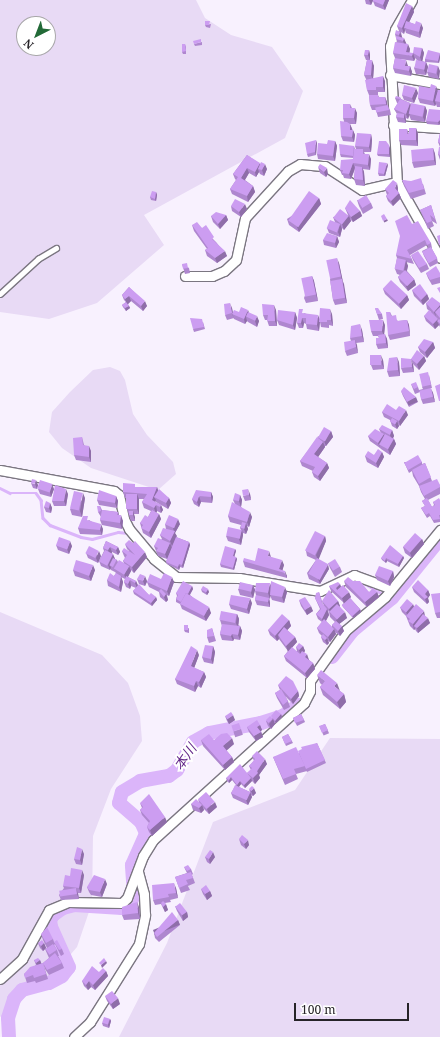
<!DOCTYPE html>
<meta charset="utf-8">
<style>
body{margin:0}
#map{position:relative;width:440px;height:1037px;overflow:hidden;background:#f8f1fe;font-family:"Noto Serif","Noto Sans JP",serif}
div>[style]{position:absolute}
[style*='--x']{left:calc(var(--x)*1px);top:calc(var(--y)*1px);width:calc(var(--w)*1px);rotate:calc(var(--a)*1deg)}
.green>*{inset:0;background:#e8daf5}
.stream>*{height:2.5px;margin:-1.25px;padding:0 1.25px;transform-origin:1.25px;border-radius:1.25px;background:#dbb5fa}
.river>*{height:14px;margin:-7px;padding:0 7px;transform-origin:7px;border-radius:7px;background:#dbb5fa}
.roads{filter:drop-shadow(1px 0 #7b7681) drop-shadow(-1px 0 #7b7681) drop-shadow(0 1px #7b7681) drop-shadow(0 -1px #7b7681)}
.service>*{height:4.5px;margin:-2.25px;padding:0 2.25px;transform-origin:2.25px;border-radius:2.25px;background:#fff}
.minor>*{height:9px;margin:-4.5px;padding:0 4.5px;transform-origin:4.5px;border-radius:4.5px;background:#fff}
.wall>*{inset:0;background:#af87cf;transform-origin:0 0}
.shaded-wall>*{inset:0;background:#8f6ea9;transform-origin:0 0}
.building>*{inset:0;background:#cc9df1;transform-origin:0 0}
span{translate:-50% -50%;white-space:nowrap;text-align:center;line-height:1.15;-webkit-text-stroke:4px #fff;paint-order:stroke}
.water-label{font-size:14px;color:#642889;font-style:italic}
.north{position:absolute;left:16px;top:16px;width:40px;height:40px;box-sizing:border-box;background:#fff;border:1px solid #a8a7a9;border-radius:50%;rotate:222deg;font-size:11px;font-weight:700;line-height:16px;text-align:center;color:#262328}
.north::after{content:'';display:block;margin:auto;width:14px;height:18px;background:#226a37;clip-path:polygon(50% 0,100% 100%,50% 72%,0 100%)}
.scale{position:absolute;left:294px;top:1003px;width:115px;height:18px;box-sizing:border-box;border:2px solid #262328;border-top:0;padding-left:5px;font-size:12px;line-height:14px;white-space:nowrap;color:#262328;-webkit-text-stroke:3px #fff;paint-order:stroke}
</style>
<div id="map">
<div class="green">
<i style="clip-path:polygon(evenodd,0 0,196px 0,205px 18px,231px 35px,272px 47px,303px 91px,285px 138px,144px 215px,164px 245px,97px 303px,49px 319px,0 312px,0 0,24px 24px,48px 24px,48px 48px,24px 48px,24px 24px)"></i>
<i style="clip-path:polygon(110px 367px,120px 371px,125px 380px,133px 414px,147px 435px,173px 462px,176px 474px,158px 490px,91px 468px,62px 448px,49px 432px,52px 412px,70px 392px,93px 370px)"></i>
<i style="clip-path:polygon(0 612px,102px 655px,128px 683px,140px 716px,142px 741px,111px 789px,93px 836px,92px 903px,77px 947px,52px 976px,0 1017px)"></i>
<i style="clip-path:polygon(330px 738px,440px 739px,440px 1037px,119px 1037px,167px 943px,213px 822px,295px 790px)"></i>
</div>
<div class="stream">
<i style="--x:0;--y:488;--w:11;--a:27"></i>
<i style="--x:10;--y:493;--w:26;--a:0"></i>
<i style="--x:36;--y:493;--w:9;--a:54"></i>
<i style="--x:41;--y:500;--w:18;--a:84"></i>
<i style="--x:43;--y:518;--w:10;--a:45"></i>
<i style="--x:50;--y:525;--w:33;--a:21"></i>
<i style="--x:81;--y:537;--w:11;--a:10"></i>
<i style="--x:92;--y:539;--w:27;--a:-15"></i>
<i style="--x:118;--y:532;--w:10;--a:6"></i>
<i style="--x:291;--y:582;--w:22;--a:10"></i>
<i style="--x:364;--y:583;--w:23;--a:31"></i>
</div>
<div class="river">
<i style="--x:332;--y:657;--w:33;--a:-52"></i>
<i style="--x:352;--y:631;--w:52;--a:-39.5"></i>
<i style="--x:392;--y:598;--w:76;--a:-50.9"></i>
<i style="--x:9;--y:1037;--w:19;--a:-93"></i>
<i style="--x:8;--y:1018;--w:20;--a:-72"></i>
<i style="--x:14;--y:999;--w:12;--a:-48"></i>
<i style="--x:22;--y:990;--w:28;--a:-15"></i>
<i style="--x:49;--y:983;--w:15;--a:-28"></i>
<i style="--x:62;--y:976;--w:11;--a:-52"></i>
<i style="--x:69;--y:967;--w:44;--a:-114.2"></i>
<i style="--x:51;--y:927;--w:7;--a:-98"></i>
<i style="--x:50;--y:920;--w:6;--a:-59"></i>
<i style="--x:53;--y:915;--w:12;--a:-35"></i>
<i style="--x:63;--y:908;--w:11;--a:-15"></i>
<i style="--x:74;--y:905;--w:48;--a:3.6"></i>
<i style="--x:122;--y:908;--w:9;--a:-32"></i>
<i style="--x:130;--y:903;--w:9;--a:-63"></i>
<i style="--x:134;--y:895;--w:30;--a:-94"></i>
<i style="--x:132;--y:865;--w:35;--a:-66"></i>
<i style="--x:146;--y:833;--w:12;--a:-114"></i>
<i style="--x:141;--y:822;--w:29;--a:-139"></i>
<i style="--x:119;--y:803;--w:11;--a:-75"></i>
<i style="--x:122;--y:792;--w:21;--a:-31"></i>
<i style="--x:140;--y:781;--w:29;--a:-10"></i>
<i style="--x:169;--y:776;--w:10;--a:-37"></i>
<i style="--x:177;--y:770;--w:32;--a:-60"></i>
<i style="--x:193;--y:742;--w:18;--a:-29"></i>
<i style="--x:209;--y:733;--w:53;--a:-10.9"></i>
<i style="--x:261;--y:723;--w:23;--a:-18"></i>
<i style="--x:283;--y:716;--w:19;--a:-36"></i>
</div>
<div class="roads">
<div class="service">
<i style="--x:0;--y:294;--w:52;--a:-42.6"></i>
<i style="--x:38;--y:259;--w:21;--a:-31"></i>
</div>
<div class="minor">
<i style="--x:412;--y:0;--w:34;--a:120"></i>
<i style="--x:395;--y:30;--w:17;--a:107"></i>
<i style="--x:390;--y:46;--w:136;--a:87.1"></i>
<i style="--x:397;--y:182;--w:87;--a:60.5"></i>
<i style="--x:390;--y:75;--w:51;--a:10.2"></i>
<i style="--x:393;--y:125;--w:47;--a:3.7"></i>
<i style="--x:185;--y:276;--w:27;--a:0"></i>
<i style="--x:212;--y:276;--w:13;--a:-23"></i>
<i style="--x:224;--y:271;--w:16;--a:-43"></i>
<i style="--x:236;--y:260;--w:43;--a:-77.9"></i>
<i style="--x:245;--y:218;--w:64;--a:-47.5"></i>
<i style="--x:288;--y:171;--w:14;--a:-30"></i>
<i style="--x:300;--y:164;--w:25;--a:5"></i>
<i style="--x:325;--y:166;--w:44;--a:33"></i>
<i style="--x:362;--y:190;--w:36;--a:-13"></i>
<i style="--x:0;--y:470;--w:116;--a:10.4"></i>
<i style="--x:114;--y:491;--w:6;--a:39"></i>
<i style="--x:119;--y:495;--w:25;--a:78"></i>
<i style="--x:124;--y:519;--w:11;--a:63"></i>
<i style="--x:129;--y:529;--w:39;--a:50"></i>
<i style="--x:154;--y:559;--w:28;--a:39"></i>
<i style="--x:176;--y:577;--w:63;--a:0.9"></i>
<i style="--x:239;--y:578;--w:82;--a:9.1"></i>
<i style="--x:320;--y:591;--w:38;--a:-25"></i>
<i style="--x:354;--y:575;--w:40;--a:20.2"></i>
<i style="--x:0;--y:979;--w:30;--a:-42"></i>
<i style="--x:22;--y:959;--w:56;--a:-61.1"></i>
<i style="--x:49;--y:910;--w:21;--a:-23"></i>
<i style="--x:68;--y:902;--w:54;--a:1.1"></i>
<i style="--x:122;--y:903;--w:7;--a:-45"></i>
<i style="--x:127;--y:898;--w:45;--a:-69.1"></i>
<i style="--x:143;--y:856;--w:19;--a:-58"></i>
<i style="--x:153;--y:840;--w:204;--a:-42.2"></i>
<i style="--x:304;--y:703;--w:13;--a:-63"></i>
<i style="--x:310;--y:691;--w:10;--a:-90"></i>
<i style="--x:310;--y:681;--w:62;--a:-54.8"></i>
<i style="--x:346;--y:630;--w:51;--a:-40.2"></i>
<i style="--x:385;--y:597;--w:87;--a:-50.6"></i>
<i style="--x:74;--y:1037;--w:22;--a:-43"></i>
<i style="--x:90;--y:1022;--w:92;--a:-57.9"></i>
<i style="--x:139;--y:944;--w:30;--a:-78"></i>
<i style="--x:145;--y:915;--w:21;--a:-93"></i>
<i style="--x:144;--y:894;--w:24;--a:-105"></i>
</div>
</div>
<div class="wall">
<i style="clip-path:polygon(365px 0,389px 0,385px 10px,375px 6px,373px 1px,371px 5px,366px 4px)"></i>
<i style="clip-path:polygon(412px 6px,414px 12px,409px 22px,423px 28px,420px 38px,406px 33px,405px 30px,404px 34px,401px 32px,402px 37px,410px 49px,409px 53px,413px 53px,422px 48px,424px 53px,422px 61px,425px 62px,425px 59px,440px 54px,440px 58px,439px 63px,426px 62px,428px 67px,426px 75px,416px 74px,414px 68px,418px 61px,415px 58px,414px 61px,400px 59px,408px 66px,410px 66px,412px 72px,411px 76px,395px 73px,393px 68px,395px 58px,393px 53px,397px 42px,395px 34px,399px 31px,397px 26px)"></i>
<i style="clip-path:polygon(211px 24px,210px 28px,206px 27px,205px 25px)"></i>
<i style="clip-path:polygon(202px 42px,202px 45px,195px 46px,194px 44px)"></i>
<i style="clip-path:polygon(185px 44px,186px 47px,186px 54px,183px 54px,182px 52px)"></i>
<i style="clip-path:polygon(369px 50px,370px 55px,370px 60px,374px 66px,373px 78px,385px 81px,385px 92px,378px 92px,378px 95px,379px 97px,385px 97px,387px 102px,387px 105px,390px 110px,391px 115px,378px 117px,376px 110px,372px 110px,370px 105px,369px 95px,367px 90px,366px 79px,364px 75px,367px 60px,366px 60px,364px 55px)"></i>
<i style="clip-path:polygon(438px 66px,439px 79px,429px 77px,427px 72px)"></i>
<i style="clip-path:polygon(440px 90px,440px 107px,437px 107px,436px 104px,435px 106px,420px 103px,418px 98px)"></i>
<i style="clip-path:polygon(418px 93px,414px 103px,404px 100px,402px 95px)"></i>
<i style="clip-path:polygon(400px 97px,401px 99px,410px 103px,411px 105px,425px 106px,427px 111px,425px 122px,411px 120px,409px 115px,408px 119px,406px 118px,406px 123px,398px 122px,396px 117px,397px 114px,394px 109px,398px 103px,397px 103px,395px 98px)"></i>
<i style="clip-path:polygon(350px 104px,352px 108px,357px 113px,356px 124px,350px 124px,355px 135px,354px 142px,343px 141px,341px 136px,344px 121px,343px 118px)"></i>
<i style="clip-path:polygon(440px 110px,440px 124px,439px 125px,427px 124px,426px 121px)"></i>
<i style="clip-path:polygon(416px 128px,418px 134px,418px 146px,401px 145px,399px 140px,407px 129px,409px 134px)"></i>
<i style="clip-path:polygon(440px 133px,440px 160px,438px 154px,440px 147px,438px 142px)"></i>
<i style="clip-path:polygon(371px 134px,372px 140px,371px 152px,364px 152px,365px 154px,371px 159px,370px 170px,363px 169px,364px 172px,365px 186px,356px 185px,354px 179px,355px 169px,351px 179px,344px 178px,343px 175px,342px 175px,340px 170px,354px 158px,341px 157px,340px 154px,354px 146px,355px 149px,356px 149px,355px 146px)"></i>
<i style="clip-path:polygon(335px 141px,337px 146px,335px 161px,318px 159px,317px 154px,327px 144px)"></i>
<i style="clip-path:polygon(317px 143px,316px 155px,308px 157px,307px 154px)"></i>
<i style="clip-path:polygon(390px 148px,390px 157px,378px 156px,377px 154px)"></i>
<i style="clip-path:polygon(433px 148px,435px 154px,436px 165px,414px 168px,412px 162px)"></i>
<i style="clip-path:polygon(247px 155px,267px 169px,264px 176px,260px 174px,259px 172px,256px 177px,249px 173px,245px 180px,253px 186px,255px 192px,248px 202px,232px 194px,230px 189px,236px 180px,235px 179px,233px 174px)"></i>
<i style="clip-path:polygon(388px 165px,385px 176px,379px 176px,378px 173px)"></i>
<i style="clip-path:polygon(318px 167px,328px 174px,326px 177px,320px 173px)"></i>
<i style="clip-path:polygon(402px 180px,423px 184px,426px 194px,411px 199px,404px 186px)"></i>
<i style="clip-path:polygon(398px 188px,398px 191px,401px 198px,393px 206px,388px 201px,386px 196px,387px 195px,385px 189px)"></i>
<i style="clip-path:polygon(156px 192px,157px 195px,156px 201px,151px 200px,150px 197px)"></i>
<i style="clip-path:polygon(319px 198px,321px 204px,299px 232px,289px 225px,287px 219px)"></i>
<i style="clip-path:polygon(357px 200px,371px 203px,373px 208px,363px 214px,359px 206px)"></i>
<i style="clip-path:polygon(431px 205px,437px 224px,432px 221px,434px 226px,428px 229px,420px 210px)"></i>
<i style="clip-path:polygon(231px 206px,247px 209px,241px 217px,232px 211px)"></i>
<i style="clip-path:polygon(345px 208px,360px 211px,362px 216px,353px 222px,350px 219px,351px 221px,344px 230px,342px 228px,342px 229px,340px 237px,329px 233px,327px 228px,335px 222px,333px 217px,348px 215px)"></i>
<i style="clip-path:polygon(226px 215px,228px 220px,220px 229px,213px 222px,211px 216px)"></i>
<i style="clip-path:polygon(412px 224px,431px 243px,432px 248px,432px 249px,437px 258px,438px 263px,430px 267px,424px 256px,422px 251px,428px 248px,427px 245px,410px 255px,414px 264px,406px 262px,408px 266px,407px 271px,414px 279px,416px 285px,408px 291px,400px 282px,398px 277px,400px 275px,397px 274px,395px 269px,397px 258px,396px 255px)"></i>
<i style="clip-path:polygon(192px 225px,202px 228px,216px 242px,227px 256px,217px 263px,207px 256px,205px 250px,207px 249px,194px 231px)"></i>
<i style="clip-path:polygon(337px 236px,339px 242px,336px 248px,324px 245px,323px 240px)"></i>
<i style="clip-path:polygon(411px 255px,427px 264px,429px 269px,421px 273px,413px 260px)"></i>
<i style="clip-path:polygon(339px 263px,347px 303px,335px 305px,333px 300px,330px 279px)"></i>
<i style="clip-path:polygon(182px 264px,189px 268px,190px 273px,185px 274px)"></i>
<i style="clip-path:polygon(426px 273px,440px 273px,440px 283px,432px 285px,428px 278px)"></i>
<i style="clip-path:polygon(312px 276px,314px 281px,318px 301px,306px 303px,304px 298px)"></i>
<i style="clip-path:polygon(129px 287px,147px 306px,143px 311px,131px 301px,128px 304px,130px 308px,126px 311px,123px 307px,122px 305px,126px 302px,124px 300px,122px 295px)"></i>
<i style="clip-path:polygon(383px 289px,407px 295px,409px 300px,401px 309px,385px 294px)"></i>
<i style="clip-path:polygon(412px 290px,427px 294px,429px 299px,423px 305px,414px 296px)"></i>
<i style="clip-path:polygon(426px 303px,440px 303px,440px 327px,439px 325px,435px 329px,426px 321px,424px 316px,431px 312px,427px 309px)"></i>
<i style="clip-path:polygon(232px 308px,233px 313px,248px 312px,259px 321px,257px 327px,248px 322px,247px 321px,245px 324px,234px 319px,233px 316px,234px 318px,227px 320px,225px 315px)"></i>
<i style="clip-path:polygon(375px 308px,382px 314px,383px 319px,379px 320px)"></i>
<i style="clip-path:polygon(276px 310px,277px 326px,269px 326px,267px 320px,265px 320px,263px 315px)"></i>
<i style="clip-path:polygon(295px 312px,297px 318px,295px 330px,279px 325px,277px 320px)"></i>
<i style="clip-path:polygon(390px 312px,392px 316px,398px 321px,407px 320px,409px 325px,410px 336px,390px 340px,388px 335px)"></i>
<i style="clip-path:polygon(304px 313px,320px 319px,332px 314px,333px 326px,329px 325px,329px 328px,321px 327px,320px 322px,319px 331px,307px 329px,306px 324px,304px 323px,303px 328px,299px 328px,297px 323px)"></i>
<i style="clip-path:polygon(203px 322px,205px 329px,194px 332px,193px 329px)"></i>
<i style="clip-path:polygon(385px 325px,384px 334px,387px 339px,388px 348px,378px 349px,376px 344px,379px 338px,378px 336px,373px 336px,371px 331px)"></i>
<i style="clip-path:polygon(362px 330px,364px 342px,356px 343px,358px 353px,347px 356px,345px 351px,351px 341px,350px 338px)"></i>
<i style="clip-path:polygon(433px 342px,435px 348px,427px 358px,420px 352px,418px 347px)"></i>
<i style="clip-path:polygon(424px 356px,426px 361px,419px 370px,413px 364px,411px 359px)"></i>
<i style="clip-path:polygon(383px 360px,384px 369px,373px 370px,371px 365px)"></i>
<i style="clip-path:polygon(399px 362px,400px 376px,389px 377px,387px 371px)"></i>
<i style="clip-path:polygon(413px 364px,414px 372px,403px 373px,401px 368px)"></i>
<i style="clip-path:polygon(429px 375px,432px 388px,430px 388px,433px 393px,435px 402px,423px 404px,421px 399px,420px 392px,415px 394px,411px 384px,418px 387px,419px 390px,423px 389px,422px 387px)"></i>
<i style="clip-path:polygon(401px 391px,418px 402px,409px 407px,403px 396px)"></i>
<i style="clip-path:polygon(396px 410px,408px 415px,400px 426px,398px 424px,399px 426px,397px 429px,392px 426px,390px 420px,384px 417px,382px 412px)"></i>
<i style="clip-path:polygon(379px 429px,392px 430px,394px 436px,393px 438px,394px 439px,396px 444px,390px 455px,381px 449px,380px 448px,370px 441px,368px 436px,381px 433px)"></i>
<i style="clip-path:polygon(331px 431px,333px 437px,326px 446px,325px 446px,325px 447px,318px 457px,327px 463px,329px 468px,320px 481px,314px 477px,312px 472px,313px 471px,302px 466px,300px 461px,318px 438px,317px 437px)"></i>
<i style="clip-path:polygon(82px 437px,84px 445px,91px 451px,91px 462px,76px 460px,74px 455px)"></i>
<i style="clip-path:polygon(382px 452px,384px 457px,378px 468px,367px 462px,365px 456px,374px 455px)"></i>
<i style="clip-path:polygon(404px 462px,422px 462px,422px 464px,425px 463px,432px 481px,440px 485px,440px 494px,428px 500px,432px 507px,434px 505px,433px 502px,440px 500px,440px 522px,434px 523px,430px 516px,427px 518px,421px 508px,425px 506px,422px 501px,425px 499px,421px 492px,419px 486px,413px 476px,412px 471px,409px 473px)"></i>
<i style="clip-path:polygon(31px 483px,38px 485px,37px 489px,33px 488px)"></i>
<i style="clip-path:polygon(136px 487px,157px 487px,158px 491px,169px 498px,171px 503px,168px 509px,156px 502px,156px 500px,155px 502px,161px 505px,163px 510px,161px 513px,157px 511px,156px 513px,159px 514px,161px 519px,151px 538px,143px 533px,140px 523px,148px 517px,151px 511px,144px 508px,142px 502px,144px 499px,138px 499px,139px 514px,134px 514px,135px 521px,131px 521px,127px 509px,126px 498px,125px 498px,123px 492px)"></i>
<i style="clip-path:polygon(38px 489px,54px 489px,51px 497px,40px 494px)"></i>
<i style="clip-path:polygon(211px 492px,213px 497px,212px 503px,201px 502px,199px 507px,194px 504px,192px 499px)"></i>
<i style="clip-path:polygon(68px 494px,66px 506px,54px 506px,52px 501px)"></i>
<i style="clip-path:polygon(250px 494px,251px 500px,245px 501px,243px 496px)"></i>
<i style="clip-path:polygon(240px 495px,242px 500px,241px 507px,252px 517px,249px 527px,247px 526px,248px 529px,246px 534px,243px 533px,243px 535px,241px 545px,228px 541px,226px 536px,241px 530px,240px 528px,241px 525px,230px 522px,228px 516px,235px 504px,233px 500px)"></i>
<i style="clip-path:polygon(116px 496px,118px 501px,117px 508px,99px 505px,97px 500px)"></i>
<i style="clip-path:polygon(85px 498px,82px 517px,72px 515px,70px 509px)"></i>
<i style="clip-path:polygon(50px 503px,52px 508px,51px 513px,46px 512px,44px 507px)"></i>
<i style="clip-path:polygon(100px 506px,102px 510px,118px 512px,119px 515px,123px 521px,122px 529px,102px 525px,100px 520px,101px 517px,98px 512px)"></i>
<i style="clip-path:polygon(89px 520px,103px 529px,102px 535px,80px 534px,78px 528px)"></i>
<i style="clip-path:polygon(165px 524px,180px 524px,175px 533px,176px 537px,189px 542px,190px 545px,183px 568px,180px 567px,179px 570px,167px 564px,166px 562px,167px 559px,158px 556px,154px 546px,162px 539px,160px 535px,166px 529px)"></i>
<i style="clip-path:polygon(325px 536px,326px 541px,318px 559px,329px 569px,320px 584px,309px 579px,307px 573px,316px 560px,307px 556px,306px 551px)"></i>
<i style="clip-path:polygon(422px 539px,424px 544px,412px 558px,405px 553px,403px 547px)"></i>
<i style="clip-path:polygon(106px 541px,118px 547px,120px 552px,118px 555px,112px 552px,112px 553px,115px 559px,117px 560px,118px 562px,124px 563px,123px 561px,125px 558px,124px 556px,122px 551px,129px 551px,127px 549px,125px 544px,147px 557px,134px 573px,131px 570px,131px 571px,128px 577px,136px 581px,138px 585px,149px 595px,156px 597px,157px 600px,152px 606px,134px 594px,133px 591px,136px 588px,131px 586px,130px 589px,126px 587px,124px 582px,125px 579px,121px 577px,123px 582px,121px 592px,108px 586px,107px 580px,114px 576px,116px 573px,115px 572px,111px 570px,111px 568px,110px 570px,101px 566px,99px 561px,104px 551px,103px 548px)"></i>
<i style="clip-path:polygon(56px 545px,72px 546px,69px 554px,58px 550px)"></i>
<i style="clip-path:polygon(235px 549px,236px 551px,234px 556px,237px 559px,234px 570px,221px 567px,220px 564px)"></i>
<i style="clip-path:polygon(86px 553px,101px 556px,98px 563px,88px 558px)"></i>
<i style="clip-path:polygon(403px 556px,404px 558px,399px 567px,387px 561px,386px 563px,382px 560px,381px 558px)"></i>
<i style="clip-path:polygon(271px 557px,284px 565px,282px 570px,287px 576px,287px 578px,245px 567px,243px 561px,255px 561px)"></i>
<i style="clip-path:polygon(328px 563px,340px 567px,342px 572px,335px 577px,330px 568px)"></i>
<i style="clip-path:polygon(73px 570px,95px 570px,91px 581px,75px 576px)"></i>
<i style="clip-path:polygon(393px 571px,394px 577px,390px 586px,377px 580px,375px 575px)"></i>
<i style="clip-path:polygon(137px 579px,147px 581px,161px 579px,174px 582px,169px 596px,167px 595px,168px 600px,166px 602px,160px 597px,159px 592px,149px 587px,147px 582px,145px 586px,139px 584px)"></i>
<i style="clip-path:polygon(344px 581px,369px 592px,377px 592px,379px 597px,367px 607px,346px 587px)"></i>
<i style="clip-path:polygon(340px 584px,341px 587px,351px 597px,350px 598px,360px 609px,361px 612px,353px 618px,343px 607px,342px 605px,344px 603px,331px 591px,329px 586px)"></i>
<i style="clip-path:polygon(253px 585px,255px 590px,253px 598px,240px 595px,238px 589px)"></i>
<i style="clip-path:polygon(192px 586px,193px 589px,190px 595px,211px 613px,206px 621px,182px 609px,180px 604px,176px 602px,176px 599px,177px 596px,176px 593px)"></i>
<i style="clip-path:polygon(271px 586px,287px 592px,284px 603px,272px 600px,270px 595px,270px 599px,269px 598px,270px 603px,270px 607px,257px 605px,255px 600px,256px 595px,255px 591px)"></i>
<i style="clip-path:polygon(412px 587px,428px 590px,430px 595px,428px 598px,429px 602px,427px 604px,414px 592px)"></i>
<i style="clip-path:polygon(201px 589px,209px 592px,207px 595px,202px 592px)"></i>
<i style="clip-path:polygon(evenodd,319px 592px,321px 598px,323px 605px,324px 606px,322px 601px,338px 601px,340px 607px,347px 618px,339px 624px,344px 631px,340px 636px,335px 632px,336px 634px,330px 642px,328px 641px,329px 643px,327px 645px,323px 642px,321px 637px,322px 636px,319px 633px,317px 628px,322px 622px,318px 619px,316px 614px,320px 609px,315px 598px,319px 592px,328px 610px,329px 612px,330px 617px,335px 622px,332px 625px,332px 627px,326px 621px,329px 615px,328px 610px)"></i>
<i style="clip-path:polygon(440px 593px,440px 618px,437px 618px,435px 613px)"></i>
<i style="clip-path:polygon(299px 600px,313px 611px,307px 615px,301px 606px)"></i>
<i style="clip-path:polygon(252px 603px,249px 614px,231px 609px,229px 604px)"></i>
<i style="clip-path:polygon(400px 607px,414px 607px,425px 616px,430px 623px,418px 633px,416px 631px,415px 629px,414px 630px,410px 626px,406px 616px,402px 612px)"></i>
<i style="clip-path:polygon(237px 614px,239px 619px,238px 625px,240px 626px,242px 631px,240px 640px,234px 639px,233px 641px,222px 640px,220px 634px,222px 626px,220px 620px)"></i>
<i style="clip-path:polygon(289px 620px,291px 626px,287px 630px,295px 637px,297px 642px,289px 651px,297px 651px,296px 647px,303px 646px,305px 651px,304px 652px,309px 660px,313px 663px,315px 669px,307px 678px,286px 661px,284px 656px,288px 651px,279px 639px,277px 641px,270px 635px,268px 630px)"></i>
<i style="clip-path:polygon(189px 628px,189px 633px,185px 632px,184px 630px)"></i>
<i style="clip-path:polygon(212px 628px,216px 641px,209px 643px,207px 637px)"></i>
<i style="clip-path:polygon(213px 646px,215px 652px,213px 664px,204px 662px,202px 657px)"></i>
<i style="clip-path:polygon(199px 655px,194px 668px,204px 672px,206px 677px,201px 688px,198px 686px,195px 692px,177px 684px,175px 679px)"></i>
<i style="clip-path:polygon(317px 675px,344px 694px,346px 702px,340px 709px,323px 695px,320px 687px,322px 685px,320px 683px)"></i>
<i style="clip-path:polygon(278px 685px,298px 691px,299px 696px,293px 704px,285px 696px,288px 701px,290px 707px,284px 710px,277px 698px,275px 693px,280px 690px)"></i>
<i style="clip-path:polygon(281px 714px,282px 717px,276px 723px,274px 722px,275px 724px,271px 729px,268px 726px,266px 721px)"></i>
<i style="left:301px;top:714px;width:9px;height:9px;rotate:63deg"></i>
<i style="clip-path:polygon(225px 716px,235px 720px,229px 724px,227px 721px)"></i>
<i style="left:325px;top:724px;width:10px;height:6px;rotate:66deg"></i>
<i style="clip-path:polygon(260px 725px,262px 730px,261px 731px,263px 737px,256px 741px,249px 732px,247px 727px)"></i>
<i style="left:241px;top:729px;width:6px;height:8px;rotate:72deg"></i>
<i style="clip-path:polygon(288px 734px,293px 743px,286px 746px,282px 737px)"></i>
<i style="clip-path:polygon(201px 740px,214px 740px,234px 744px,226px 750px,232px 757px,234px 762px,225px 770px,203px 746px)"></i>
<i style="clip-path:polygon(317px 743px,326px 763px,307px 772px,303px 761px,307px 771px,296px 774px,298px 779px,285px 785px,273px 757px,299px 753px)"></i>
<i style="clip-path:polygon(252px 756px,267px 764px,259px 775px,260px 778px,255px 784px,252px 781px,245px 788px,241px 784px,239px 787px,250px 792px,249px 789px,256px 793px,253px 796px,251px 795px,252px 797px,248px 805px,233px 798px,231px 793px,236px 785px,232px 780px,229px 783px,227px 781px,226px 778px,248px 775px,247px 773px,251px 770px,249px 766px,254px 761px)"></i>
<i style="clip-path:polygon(198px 800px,217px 807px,209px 814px,203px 808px,204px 810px,201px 813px,193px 810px,191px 804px,199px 802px)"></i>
<i style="clip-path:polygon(140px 803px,167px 822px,152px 836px,149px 832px,147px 827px,149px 823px,142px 815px,140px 810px,142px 808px)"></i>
<i style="clip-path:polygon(239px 839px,249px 845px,246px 849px,241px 845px)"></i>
<i style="clip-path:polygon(84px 854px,82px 865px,76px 864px,74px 859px)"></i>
<i style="clip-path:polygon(205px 857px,215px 857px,210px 864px,207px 862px)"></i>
<i style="clip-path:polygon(184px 867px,191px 869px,193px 874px,192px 875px,195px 883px,188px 886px,190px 890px,181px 893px,175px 877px,187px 873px)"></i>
<i style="clip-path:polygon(84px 875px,81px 893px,78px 893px,79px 899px,61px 900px,59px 895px,64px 888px,63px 886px,70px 876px)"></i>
<i style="clip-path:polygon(107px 884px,102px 897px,91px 895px,89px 892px,87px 887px)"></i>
<i style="clip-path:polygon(176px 888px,178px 898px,170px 900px,171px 902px,165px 903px,168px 910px,165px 912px,161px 904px,155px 905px,153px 900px)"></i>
<i style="clip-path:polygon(201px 889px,210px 891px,212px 896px,207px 900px,203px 894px)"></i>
<i style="clip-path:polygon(175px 906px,187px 912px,188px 917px,183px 921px,177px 911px)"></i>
<i style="clip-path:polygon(139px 907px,140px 919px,124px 920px,122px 915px)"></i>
<i style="clip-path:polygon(178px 920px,180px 925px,159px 942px,155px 938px,154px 933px)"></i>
<i style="clip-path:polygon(41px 934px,53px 939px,54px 942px,62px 949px,64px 954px,61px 956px,55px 944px,54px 945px,57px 950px,59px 956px,58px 956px,62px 963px,64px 968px,49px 975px,45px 969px,43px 963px,49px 958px,45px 949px,47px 948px,43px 940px)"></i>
<i style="clip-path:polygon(38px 943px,44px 943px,46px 948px,43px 951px,40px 948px)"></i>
<i style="clip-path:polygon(34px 960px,40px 960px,41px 964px,43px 963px,48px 979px,36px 983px,35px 981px,27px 983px,24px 974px,36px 965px)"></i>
<i style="clip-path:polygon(106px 971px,108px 976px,95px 990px,91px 987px,88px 990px,84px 986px,82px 981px,99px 972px)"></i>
<i style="clip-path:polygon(105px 996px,120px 1004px,113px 1009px,107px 1001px)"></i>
<i style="clip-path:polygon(110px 1019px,111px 1021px,109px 1028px,103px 1026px,102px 1023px)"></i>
</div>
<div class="shaded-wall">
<i style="clip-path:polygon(369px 0,373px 0,371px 5px)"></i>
<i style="clip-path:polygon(385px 0,389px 0,385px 10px,383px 5px)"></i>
<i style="clip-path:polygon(412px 6px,414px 12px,406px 29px,404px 28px,405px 30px,404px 34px,402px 28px)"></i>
<i style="clip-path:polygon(421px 23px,423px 28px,420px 38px,419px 32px)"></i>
<i style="clip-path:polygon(400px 32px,402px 37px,401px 41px,399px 35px)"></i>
<i style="clip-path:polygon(404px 38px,406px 43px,405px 46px,403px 41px)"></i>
<i style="clip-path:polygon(408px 44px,410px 49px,409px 56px,406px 52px)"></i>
<i style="clip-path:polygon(422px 48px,424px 53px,422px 63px,420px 57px)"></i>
<i style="clip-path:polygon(369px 50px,370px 55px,370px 60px,368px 55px)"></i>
<i style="clip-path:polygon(413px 53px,415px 59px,414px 61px,412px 56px)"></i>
<i style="clip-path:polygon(440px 54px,440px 58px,439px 63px,438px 61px,440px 53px)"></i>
<i style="clip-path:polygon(372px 60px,374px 66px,373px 80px,371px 75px)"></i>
<i style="clip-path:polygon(406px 60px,408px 66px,407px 71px,405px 66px)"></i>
<i style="clip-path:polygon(426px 62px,428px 67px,426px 75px,424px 70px)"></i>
<i style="clip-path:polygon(410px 66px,412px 72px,411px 76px,409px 71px)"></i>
<i style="clip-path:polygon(438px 66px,440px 71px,439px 79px,437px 74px)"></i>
<i style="clip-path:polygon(383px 76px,385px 81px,385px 92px,383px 87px)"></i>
<i style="clip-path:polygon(436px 86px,438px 91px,435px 101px,436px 104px,435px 106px,433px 101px)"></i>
<i style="clip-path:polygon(416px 88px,418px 93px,414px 103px,412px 98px)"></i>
<i style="clip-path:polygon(385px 97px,387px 102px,388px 109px,386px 104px)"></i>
<i style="clip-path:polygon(410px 103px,412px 108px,408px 119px,406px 114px)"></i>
<i style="clip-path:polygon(425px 106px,427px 111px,425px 122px,423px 117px)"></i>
<i style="clip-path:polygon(355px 108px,357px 113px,356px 124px,354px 118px)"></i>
<i style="clip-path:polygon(404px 114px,406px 120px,406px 123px,404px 118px)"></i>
<i style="clip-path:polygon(440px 120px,440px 124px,439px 125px,438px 122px)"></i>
<i style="clip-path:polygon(350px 124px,352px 129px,352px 135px,350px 130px)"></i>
<i style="clip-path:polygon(416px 128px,418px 134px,418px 146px,416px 140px)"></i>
<i style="clip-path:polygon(353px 130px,355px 135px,354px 142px,352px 137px)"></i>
<i style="clip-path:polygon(371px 134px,372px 140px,371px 152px,369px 147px)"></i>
<i style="clip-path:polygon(316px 140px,317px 143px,316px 155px,315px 152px)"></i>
<i style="clip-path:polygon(335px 141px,337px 146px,335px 161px,333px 156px)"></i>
<i style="clip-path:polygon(389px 145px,390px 148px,390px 157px,389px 154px)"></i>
<i style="clip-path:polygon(433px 148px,435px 154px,436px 165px,434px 160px)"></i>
<i style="clip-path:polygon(369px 154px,371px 159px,370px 170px,368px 165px)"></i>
<i style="clip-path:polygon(260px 163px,262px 168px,258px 169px,259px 172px,256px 177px,255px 172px)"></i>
<i style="clip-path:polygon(353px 163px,355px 168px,351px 179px,349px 174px)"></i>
<i style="clip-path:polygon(387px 163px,388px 165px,385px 176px,384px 174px)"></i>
<i style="clip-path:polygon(265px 164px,267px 169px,264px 176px,262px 170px)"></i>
<i style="clip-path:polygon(362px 167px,364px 172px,365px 186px,363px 180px)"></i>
<i style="clip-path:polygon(247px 168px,249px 173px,243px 183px,241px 178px)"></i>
<i style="clip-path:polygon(327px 168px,328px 174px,326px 177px,324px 172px)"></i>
<i style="clip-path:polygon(397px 183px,398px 188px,397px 194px,395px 188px)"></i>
<i style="clip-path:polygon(253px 186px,255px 192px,248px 202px,247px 196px)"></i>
<i style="clip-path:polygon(156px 192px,157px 195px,156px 201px,155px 199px)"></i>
<i style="clip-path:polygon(399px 193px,401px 198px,393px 206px,391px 201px)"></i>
<i style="clip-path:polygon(319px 198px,321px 204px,299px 232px,297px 227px)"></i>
<i style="clip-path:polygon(245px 204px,247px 209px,241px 217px,239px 212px)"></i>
<i style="clip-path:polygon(360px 211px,362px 216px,353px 222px,351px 217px)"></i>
<i style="clip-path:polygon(226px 215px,228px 220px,220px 229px,218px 224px)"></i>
<i style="clip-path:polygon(349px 216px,351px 221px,344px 230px,342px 224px)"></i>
<i style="left:387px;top:219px;width:2px;height:4px;rotate:63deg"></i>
<i style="clip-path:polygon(340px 224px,342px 229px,340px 237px,338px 232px)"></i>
<i style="clip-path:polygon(337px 236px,339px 242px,336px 248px,335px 243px)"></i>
<i style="clip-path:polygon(225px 251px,227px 256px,217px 263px,215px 258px)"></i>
<i style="clip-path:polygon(337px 258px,339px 263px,343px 282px,341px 277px)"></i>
<i style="clip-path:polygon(406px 260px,408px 266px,405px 276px,404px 271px)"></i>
<i style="clip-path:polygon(312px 276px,314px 281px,318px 301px,316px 295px)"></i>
<i style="clip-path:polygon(342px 279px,344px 284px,347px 303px,345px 298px)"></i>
<i style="clip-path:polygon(414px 279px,416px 285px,408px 291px,406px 286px)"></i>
<i style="clip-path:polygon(427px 294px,429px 299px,423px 305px,421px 300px)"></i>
<i style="clip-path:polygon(407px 295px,409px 300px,401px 309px,399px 304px)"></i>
<i style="clip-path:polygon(129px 296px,131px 301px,127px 305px,125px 299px)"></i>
<i style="clip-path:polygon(145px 301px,147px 306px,143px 311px,141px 306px)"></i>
<i style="clip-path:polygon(230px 303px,232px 308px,233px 314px,232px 314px,234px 318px,232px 313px)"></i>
<i style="clip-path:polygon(274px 305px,276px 310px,277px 326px,275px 321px)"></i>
<i style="clip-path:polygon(440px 305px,440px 312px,435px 312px,436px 317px,434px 312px)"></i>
<i style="clip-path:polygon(129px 306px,130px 308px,126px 311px,125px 308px)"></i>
<i style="clip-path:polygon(330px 309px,332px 314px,333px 326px,331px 320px)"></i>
<i style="clip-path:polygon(248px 310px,250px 315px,246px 317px,247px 321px,245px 324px,244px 319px)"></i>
<i style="clip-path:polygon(295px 312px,297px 318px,295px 330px,293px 325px)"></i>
<i style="clip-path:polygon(318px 315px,320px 320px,319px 331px,317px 325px)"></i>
<i style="clip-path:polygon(257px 316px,259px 321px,257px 327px,255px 321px)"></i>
<i style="clip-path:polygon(302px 318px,304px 323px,303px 328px,301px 323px)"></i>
<i style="clip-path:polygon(438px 319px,440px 324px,437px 321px,439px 325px,435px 329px,433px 324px)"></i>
<i style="clip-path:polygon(383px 320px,385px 325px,384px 336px,382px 331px)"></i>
<i style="clip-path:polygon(407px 320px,409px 325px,410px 336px,409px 331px)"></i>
<i style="clip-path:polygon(360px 324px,362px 330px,364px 342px,362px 336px)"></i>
<i style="clip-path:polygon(385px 334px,387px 339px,388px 348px,386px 343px)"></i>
<i style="clip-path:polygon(355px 340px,357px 345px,358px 353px,356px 347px)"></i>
<i style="clip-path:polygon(433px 342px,435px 348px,427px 358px,425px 352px)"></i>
<i style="clip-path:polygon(381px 355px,383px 360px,384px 369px,382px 364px)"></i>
<i style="clip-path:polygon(424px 356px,426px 361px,419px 370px,417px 364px)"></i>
<i style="clip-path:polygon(397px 357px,399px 362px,400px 376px,398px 370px)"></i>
<i style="clip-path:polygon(411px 359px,413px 364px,414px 372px,412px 367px)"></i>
<i style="clip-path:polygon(431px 388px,433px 393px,435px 402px,433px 397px)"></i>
<i style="left:416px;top:397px;width:5px;height:10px;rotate:68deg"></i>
<i style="clip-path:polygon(406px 410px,408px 415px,400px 426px,399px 421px)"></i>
<i style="clip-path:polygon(397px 421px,399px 426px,397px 429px,395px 424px)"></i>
<i style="clip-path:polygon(392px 430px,394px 436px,392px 440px,390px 435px)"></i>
<i style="clip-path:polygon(331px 431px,333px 437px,326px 446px,324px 441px)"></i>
<i style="clip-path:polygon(384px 434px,385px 440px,379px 444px,380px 448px,378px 443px)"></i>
<i style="clip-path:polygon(394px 439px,396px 444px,390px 455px,388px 449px)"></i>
<i style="clip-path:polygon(323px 442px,325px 447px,316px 460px,314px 454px)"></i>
<i style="clip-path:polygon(89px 446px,91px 451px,91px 462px,89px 457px)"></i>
<i style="clip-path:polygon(382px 452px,384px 457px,378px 468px,376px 463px)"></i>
<i style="clip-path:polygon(327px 463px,329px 468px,320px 481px,318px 476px)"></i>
<i style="clip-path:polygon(36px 480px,38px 485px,37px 489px,35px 484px)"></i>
<i style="clip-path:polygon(52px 484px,54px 489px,51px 497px,50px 492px)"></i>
<i style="clip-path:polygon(157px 487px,159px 493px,154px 497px,156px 500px,154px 506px,152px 500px)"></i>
<i style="clip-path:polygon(66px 489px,68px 494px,66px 506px,64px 501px)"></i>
<i style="clip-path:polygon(248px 489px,250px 494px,251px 500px,249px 495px)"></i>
<i style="clip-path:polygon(211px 492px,213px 497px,212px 503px,211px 497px)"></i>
<i style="clip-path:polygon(83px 493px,85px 498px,82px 517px,80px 511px)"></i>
<i style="clip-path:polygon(137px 494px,139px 499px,139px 514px,137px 509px)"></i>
<i style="clip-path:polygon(240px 495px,242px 500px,241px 507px,239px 501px)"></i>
<i style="clip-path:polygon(116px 496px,118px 501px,117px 508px,115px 503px)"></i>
<i style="clip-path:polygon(199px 496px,201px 502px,199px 507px,197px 502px)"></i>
<i style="clip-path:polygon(169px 498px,171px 503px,168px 509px,166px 503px)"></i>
<i style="clip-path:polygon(50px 503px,52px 508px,51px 513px,49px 508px)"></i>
<i style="clip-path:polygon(156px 505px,157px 511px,156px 514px,154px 508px)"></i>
<i style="clip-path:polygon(161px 505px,163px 510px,161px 513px,160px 507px)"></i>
<i style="clip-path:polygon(133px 511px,135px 517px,135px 521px,133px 515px)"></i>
<i style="clip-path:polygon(250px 512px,252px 517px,249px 527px,247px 522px)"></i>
<i style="clip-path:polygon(159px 514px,161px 519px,151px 538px,149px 532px)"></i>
<i style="clip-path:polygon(121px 515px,123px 521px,122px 529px,120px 523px)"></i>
<i style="clip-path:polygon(178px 519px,180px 524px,175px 533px,177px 536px,172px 546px,170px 541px,174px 532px,173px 528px)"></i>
<i style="clip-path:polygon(246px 523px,248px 529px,246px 534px,244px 529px)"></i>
<i style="clip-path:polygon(101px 524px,103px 529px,102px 535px,100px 530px)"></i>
<i style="clip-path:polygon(242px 530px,243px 535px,241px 545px,239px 539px)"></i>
<i style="clip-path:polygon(325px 536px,326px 541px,318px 561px,316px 555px)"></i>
<i style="clip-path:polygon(422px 539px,424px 544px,412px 558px,410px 553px)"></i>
<i style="clip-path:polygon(70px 541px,72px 546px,69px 554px,67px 549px)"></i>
<i style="clip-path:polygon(189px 542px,190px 545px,183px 568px,182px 565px)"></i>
<i style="clip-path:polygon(170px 543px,172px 548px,167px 559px,165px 554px)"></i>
<i style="clip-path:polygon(110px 547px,112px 552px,110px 556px,108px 550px)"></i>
<i style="clip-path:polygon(118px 547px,120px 552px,118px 555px,116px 550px)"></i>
<i style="clip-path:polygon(235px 549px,236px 551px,234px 558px,233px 556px)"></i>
<i style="clip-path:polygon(99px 551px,101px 556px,98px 563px,96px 558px)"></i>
<i style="clip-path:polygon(269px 551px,271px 557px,268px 556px)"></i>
<i style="clip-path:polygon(145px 552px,147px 557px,134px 573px,132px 567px)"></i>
<i style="clip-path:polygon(113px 554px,115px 559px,112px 566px,110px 565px,111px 568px,110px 570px,108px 565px)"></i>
<i style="clip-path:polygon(403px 556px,404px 558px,399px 567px,398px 564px)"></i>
<i style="clip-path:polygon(236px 557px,237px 559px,234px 570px,233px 568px)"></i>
<i style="clip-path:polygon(386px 558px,387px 561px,386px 563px,385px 561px)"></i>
<i style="clip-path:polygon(282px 560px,284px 565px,282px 572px,279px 569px)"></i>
<i style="clip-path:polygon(179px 564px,180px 567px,179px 570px,178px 567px)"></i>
<i style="clip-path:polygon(328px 564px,329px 569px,320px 584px,318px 579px)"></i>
<i style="clip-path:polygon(93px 565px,95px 570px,91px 581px,89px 576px)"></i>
<i style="clip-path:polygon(129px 566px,131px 571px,126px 580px,124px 574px)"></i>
<i style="clip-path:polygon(285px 571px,287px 576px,287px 578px,285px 573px)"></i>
<i style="clip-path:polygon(393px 571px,394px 577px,390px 586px,388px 581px)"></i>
<i style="clip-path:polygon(121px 576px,123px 582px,121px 592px,119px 587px)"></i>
<i style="clip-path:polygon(145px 576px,147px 581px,145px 586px,143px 581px)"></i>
<i style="clip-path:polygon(172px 577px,174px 582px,169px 596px,167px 591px)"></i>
<i style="clip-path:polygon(130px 580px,131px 586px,130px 589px,128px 584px)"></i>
<i style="clip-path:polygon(136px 581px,138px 586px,137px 588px,135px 583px)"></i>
<i style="clip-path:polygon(270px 583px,272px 588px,270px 599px,268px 593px)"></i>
<i style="clip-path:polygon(340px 584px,342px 590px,338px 593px,336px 588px)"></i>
<i style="clip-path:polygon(253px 585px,255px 590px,253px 598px,251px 593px)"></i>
<i style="clip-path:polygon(192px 586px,193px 589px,183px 606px,182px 603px)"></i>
<i style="clip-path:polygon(285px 587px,287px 592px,284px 603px,282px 597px)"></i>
<i style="clip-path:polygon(208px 589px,209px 592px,207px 595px,206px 592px)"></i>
<i style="clip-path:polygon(428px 590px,430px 595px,428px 598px,429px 602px,427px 604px,425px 599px,425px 594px)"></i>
<i style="clip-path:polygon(349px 592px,351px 597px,344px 604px,342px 598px)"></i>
<i style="clip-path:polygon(377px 592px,379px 597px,367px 607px,365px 602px)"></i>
<i style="clip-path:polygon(166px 594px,168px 600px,166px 602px,164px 597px)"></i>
<i style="clip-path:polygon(156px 597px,157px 600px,152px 606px,151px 603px)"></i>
<i style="clip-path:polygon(250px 598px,252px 603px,249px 614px,247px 609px)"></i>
<i style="clip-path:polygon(269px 598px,270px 603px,270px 607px,268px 602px)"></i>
<i style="clip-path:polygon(338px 601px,340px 606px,331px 614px,329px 609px)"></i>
<i style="clip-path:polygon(413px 604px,415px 609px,408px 617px,406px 612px)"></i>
<i style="clip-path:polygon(311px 606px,313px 611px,307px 615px,305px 610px)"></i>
<i style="clip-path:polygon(209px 607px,211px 613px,206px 621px,204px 616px)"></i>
<i style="clip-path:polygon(327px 609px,329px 615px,324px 624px,322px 619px)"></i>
<i style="clip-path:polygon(360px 609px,361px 612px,353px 618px,353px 616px)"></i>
<i style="clip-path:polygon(424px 611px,425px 616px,414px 626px,415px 629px,414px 630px,413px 624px)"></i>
<i style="clip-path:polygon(345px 612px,347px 618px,338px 625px,336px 620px)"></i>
<i style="clip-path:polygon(237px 614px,239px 619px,238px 629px,236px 623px)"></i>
<i style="clip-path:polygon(428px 618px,430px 623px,418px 633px,417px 628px)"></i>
<i style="clip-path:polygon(289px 620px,291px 626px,280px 638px,278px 635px,279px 639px,277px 641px,275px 636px)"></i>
<i style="clip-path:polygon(240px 626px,242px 631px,240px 640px,238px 635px)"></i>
<i style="clip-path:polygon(342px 626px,344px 631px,340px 636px,338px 631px)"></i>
<i style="clip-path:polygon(334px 629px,336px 634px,330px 642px,328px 637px)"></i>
<i style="clip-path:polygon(232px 634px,234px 639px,233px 641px,231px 636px)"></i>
<i style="clip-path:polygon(295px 637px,297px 642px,288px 652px,286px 646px)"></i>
<i style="clip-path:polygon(327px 638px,329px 643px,327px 645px,325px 640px)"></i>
<i style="clip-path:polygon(213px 646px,215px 652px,213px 664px,211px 659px)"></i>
<i style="clip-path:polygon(303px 646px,305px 651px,301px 656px,299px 650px)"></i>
<i style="clip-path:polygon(197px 650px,199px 655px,193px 671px,191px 666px)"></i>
<i style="clip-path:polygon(307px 654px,309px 660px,307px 662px,305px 657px)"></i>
<i style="clip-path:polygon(313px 663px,315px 669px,307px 678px,305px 673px)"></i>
<i style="clip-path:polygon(204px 672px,206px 677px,201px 688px,199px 682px)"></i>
<i style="clip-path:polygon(196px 681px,198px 686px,195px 692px,194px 686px)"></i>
<i style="clip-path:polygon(337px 683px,340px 691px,334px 686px)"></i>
<i style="clip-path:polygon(298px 691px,299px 696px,293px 704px,291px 699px)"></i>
<i style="clip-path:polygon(344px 694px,346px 702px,340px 709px,337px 702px)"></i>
<i style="clip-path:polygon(281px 714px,282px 717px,276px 723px,275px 721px)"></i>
<i style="clip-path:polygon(233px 715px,235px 720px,229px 724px,227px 719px)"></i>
<i style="clip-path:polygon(273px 719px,275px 724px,271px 729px,269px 724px)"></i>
<i style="clip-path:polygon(260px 725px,262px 730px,259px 732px,257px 727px)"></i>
<i style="clip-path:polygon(261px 732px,263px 737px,256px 741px,254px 736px)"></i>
<i style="clip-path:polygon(232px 738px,234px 744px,225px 752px,223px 746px)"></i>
<i style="clip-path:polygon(232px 757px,234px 762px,225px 770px,223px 765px)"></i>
<i style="clip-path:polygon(265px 759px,267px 764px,259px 775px,260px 778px,255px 784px,253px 778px)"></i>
<i style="clip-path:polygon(231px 777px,232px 780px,229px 783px,229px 780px)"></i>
<i style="clip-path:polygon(251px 778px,252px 781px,245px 788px,244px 785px)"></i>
<i style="clip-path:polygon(240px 781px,241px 784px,238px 788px,237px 785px)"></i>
<i style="clip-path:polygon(254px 788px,256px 793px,253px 796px,251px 791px)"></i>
<i style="clip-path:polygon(250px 792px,252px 797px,248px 805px,246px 800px)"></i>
<i style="clip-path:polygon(215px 802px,217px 807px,209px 814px,207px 809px)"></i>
<i style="clip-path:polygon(202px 805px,204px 810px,201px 813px,199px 808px)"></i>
<i style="clip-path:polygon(165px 817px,167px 822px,152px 836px,150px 830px)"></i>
<i style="clip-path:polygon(248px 840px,249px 845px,246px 849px,244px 844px)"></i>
<i style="clip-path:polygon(82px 849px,84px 854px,82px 865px,80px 860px)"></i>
<i style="clip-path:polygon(213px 852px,215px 857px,210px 864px,209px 859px)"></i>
<i style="clip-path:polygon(82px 870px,84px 875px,81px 893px,79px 888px)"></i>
<i style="clip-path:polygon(105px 879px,107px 884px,102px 897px,100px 892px)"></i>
<i style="clip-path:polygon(174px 883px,176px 888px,178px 898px,176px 893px)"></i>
<i style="clip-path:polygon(76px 888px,78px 894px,79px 899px,77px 894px)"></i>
<i style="clip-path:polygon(210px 891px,212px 896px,207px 900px,205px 894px)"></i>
<i style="clip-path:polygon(137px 902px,139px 907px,140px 919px,138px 913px)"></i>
<i style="clip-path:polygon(166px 904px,168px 910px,165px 912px,163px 907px)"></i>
<i style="clip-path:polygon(187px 912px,188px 917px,183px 921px,182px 915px)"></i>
<i style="left:178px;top:920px;width:5px;height:27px;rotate:68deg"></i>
<i style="clip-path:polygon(44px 943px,46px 948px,43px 951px,41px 946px)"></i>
<i style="clip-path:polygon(40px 960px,42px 965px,38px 968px,36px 963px)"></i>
<i style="clip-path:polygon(106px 961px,107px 963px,102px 968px,101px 965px)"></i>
<i style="clip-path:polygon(106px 971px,108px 976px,95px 990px,93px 985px)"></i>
<i style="clip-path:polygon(89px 981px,91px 987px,88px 990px,86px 985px)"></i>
<i style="clip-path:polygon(118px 998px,120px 1004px,113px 1009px,111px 1004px)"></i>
<i style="clip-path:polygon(110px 1019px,111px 1021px,109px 1028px,108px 1025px)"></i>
</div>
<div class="building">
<i style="clip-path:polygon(373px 0,385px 0,383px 5px,373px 1px)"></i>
<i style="clip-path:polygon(406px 3px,412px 6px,402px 28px,397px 26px)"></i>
<i style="clip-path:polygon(205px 21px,210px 21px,209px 25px,205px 25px)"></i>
<i style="clip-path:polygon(406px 21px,415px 24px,416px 21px,421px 23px,419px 32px,404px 28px)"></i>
<i style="clip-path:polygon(396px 30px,400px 32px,399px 35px,395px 34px)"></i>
<i style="clip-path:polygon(396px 36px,404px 38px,403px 41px,396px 39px)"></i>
<i style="clip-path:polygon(201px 39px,201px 42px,194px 44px,193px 41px)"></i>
<i style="clip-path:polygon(395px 42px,408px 44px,406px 52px,413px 53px,412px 56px,393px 53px)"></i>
<i style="clip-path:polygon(182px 44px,185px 44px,186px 51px,182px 52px)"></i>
<i style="clip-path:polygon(414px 47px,422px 48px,420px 57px,413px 53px)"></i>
<i style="clip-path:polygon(365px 50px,369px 50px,368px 55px,364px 55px)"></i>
<i style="clip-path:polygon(428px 50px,440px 53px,438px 61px,425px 59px)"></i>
<i style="clip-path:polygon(395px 58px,406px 60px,405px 66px,410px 66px,409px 71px,393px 68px)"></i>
<i style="clip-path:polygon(367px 60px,372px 60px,371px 75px,364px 75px)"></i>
<i style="left:416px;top:60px;width:10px;height:8px;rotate:11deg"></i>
<i style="left:429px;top:64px;width:9px;height:8px;rotate:13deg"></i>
<i style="clip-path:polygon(383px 76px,383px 87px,376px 87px,376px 90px,367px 90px,365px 80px)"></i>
<i style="clip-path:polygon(431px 84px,436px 86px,433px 101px,418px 98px,419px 86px,430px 88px)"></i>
<i style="clip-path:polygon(404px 85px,416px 88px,412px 98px,402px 95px)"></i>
<i style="clip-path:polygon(438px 90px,440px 90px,440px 102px,435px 101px)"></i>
<i style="clip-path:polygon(369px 95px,378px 95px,378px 97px,385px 97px,386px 104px,370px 105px)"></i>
<i style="clip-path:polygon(396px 96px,400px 97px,400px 99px,395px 98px)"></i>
<i style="clip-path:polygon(400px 99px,410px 103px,406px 114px,394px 109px)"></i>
<i style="left:411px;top:103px;width:14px;height:11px;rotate:12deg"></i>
<i style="clip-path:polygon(343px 104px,350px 104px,350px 108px,355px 108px,354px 118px,343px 118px)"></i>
<i style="left:388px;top:105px;width:5px;height:13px;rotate:79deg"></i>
<i style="clip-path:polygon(429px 109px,440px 110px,440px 120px,438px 122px,426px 121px)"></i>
<i style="clip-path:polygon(397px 113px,404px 114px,404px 118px,396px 117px)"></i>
<i style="clip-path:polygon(340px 121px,347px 122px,350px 124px,350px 130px,353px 130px,352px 137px,341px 136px)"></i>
<i style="clip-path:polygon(409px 128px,416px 128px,416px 140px,399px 140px,399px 129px,407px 129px,407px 134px,409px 134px)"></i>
<i style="clip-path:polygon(357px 133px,371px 134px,369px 147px,355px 146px)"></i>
<i style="clip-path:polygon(440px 133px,440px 143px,438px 142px)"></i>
<i style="clip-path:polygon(316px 140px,315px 152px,307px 154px,305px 143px)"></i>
<i style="clip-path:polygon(328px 140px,335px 141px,333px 156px,317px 154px,318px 143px,327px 144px)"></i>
<i style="clip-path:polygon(379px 141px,386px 141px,389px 145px,389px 154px,377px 154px)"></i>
<i style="clip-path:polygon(339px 144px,354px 146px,353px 156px,340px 154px)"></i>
<i style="clip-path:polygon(439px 147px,440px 147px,440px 155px,438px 154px)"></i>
<i style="left:433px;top:148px;width:12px;height:22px;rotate:85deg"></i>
<i style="clip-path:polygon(354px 149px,363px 149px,363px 154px,369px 154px,368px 165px,353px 163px,349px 174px,342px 173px,343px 170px,340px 170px,341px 160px,353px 159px)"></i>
<i style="clip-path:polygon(247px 155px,260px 163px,255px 172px,247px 168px,241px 178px,253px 186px,247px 196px,230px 189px,238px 177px,233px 174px)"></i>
<i style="clip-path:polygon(261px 162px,265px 164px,262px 170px,258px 169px)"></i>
<i style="clip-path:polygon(379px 162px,387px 163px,384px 174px,378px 173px)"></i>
<i style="clip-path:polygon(320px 164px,327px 168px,324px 172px,318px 167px)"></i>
<i style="clip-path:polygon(355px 166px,362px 167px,363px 180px,354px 179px)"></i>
<i style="clip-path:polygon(421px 178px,424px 189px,409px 193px,402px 180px,411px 181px)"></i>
<i style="clip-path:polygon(393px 180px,397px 183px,395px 188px,399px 193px,391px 201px,386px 196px,389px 193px,385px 189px)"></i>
<i style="clip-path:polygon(152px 191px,156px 192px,155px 199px,150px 197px)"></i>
<i style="left:309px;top:191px;width:12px;height:36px;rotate:35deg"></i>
<i style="left:366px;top:195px;width:9px;height:10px;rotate:58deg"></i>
<i style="clip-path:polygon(235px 199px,245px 204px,239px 212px,231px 206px)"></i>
<i style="clip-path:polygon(350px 200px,360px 211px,351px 217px,345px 208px)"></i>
<i style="clip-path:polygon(431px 205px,435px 219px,430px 215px,432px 221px,427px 223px,420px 210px)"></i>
<i style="left:340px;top:209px;width:11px;height:11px;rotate:38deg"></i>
<i style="clip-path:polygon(216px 212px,226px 215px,218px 224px,211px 216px)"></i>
<i style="clip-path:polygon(384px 214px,387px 219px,383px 221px,381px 216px)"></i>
<i style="clip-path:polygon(407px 215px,412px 224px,418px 221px,431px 243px,427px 245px,425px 240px,407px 250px,412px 259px,396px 255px,400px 236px,395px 221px)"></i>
<i style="left:330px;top:220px;width:11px;height:9px;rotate:22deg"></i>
<i style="clip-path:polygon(197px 222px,202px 228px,206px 225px,214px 237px,212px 239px,225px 251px,215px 258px,205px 250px,208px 248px,192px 225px)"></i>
<i style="clip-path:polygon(327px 233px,337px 236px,335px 243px,323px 240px)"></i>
<i style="clip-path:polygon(440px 235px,440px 245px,439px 245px,437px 236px)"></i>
<i style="left:431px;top:247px;width:13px;height:10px;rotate:61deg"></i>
<i style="clip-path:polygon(418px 251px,427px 264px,419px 268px,411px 255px)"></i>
<i style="left:337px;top:258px;width:19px;height:11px;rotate:78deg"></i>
<i style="left:397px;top:258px;width:9px;height:11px;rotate:13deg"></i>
<i style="left:187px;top:263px;width:5px;height:5px;rotate:79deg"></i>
<i style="clip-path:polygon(436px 266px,440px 273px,440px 277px,430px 280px,426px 273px)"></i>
<i style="left:405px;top:270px;width:13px;height:10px;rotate:45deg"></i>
<i style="left:312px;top:276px;width:19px;height:11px;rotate:78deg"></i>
<i style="left:342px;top:279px;width:19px;height:12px;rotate:81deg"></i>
<i style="left:391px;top:280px;width:22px;height:12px;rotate:43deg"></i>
<i style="clip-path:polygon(420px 284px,427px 294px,421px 300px,412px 290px)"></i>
<i style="clip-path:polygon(129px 287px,145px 301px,141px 306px,129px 296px,125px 299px,122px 295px)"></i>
<i style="clip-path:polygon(440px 287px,440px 293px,437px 288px)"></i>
<i style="clip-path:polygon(432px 297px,440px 303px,440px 305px,434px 312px,426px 303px)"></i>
<i style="clip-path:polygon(126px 302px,129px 306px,125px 308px,122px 305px)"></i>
<i style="clip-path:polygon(230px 303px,232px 313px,225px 315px,224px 304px)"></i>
<i style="clip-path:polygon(262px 304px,274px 305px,275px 321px,267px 321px,268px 315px,263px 315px)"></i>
<i style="clip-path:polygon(241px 307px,248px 310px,244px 319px,232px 314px,234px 310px,239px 312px)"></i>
<i style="clip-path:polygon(440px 307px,440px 318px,435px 312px)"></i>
<i style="clip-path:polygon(320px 308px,330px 309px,331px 320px,327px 320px,327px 322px,319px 322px)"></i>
<i style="clip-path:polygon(375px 308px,378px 308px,382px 314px,377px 314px)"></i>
<i style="clip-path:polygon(299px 309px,303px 309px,302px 313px,318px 315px,317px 325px,306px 324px,306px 318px,302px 318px,301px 323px,297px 323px)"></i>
<i style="clip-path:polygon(278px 310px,295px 312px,293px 325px,277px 320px)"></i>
<i style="clip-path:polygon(429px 310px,438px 319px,433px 324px,424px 316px)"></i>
<i style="left:248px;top:312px;width:10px;height:5px;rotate:24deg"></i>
<i style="clip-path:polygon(386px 312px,390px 312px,391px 316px,396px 315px,397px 321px,407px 320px,409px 331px,388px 335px)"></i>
<i style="clip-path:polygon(190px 318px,202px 319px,204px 327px,193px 329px)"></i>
<i style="clip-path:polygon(439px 319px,440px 320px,440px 324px,437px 321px)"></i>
<i style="clip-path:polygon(369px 320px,383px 320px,382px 331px,371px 331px)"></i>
<i style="clip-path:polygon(360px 324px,362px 336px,350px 338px,351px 326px)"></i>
<i style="clip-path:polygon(385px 334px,386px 343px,376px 344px,376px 338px,379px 338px,378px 335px)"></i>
<i style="clip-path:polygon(424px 339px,433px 342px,425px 352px,418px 347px)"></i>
<i style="clip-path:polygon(355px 340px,356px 347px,345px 351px,344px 342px)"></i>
<i style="clip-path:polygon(417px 350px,424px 356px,417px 364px,411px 359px)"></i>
<i style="left:370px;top:355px;width:11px;height:10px"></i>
<i style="clip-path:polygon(397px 357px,398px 370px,387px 371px,389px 358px)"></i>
<i style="clip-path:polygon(401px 358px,411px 359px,412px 367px,401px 368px)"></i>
<i style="left:428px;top:372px;width:13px;height:9px;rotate:77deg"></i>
<i style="clip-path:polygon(416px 382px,418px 387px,414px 389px,411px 384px)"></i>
<i style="clip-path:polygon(440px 384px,440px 401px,439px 401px,435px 386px)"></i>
<i style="clip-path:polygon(404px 387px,416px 397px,407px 402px,401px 391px)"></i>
<i style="left:431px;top:388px;width:9px;height:12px;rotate:77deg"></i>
<i style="clip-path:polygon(387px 404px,396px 410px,399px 406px,406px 410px,399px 421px,382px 412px)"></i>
<i style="left:392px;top:418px;width:6px;height:4px;rotate:31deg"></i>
<i style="clip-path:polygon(382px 425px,392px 430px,390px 435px,379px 429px)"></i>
<i style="left:324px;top:427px;width:8px;height:12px;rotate:30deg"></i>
<i style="clip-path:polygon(375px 429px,384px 434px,378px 443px,368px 436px)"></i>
<i style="left:385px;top:434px;width:10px;height:12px;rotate:29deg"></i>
<i style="clip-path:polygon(82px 437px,83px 445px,89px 446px,89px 457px,74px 455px,73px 438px)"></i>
<i style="clip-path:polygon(317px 437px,323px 442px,314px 454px,327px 463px,318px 476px,312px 472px,315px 467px,300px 461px)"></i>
<i style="clip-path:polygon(378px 449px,382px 452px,376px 463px,365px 456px,368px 451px,374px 455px)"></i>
<i style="left:418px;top:455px;width:8px;height:16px;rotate:60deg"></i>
<i style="clip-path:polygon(425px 463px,431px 477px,419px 484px,412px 470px)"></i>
<i style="left:32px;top:479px;width:4px;height:4px;rotate:14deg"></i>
<i style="clip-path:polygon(437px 479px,440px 485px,440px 487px,424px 496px,419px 486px)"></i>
<i style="left:40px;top:480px;width:13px;height:9px;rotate:18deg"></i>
<i style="clip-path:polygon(123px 483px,135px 484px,135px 487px,157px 487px,152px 500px,161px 505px,160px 507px,156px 505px,154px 508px,142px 502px,147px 494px,123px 492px)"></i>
<i style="clip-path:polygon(55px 485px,66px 489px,64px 501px,52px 501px)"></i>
<i style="clip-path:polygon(159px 489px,169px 498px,166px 503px,154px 497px)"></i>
<i style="left:248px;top:489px;width:6px;height:6px;rotate:81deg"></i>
<i style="clip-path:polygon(99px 490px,116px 496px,115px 503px,97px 500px)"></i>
<i style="clip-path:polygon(196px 490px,211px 492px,211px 497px,199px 496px,197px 502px,192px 499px)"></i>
<i style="left:74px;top:491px;width:9px;height:18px;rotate:13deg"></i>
<i style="clip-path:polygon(235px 493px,240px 495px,239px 501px,233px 500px)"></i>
<i style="left:126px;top:494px;width:11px;height:15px"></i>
<i style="clip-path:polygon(427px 498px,432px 507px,435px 505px,433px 502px,439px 498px,440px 500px,440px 515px,439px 515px,440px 519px,433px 520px,429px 513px,426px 515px,421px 508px,425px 506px,422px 501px)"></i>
<i style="clip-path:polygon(46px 501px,50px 503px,49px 508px,44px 507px)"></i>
<i style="clip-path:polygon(232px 502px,250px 512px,247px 522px,228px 516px)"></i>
<i style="clip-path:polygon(97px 506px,100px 506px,101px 511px,98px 512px)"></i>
<i style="clip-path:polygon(102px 510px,118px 512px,117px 515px,121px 515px,120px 523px,100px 520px)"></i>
<i style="clip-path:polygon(152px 510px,159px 514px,149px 532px,141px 528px,143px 525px,140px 523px,145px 515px,148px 517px)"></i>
<i style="left:129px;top:511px;width:4px;height:4px"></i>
<i style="left:169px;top:515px;width:10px;height:10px;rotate:24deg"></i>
<i style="clip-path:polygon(83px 516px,88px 516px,87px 520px,101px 524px,100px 530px,78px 528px)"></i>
<i style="left:242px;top:522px;width:4px;height:6px;rotate:14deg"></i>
<i style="left:228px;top:527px;width:14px;height:9px;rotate:12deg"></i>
<i style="clip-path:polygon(163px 528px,175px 531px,170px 541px,160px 535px)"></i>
<i style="left:315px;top:531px;width:11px;height:22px;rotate:27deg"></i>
<i style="left:415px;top:533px;width:9px;height:18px;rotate:41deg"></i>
<i style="left:59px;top:537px;width:12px;height:9px;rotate:20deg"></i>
<i style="clip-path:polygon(176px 537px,189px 542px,182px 565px,179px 564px,178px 567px,166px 562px)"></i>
<i style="clip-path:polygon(158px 538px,170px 543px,165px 554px,156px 551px,158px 548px,154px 546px)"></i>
<i style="clip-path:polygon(129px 540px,133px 543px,135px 541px,145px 552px,132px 567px,123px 561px,127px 555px,122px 551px,124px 548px,135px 555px,125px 544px)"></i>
<i style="clip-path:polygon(106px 541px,118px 547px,116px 550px,110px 547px,108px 550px,103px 548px)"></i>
<i style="clip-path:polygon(390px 545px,403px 556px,398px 564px,386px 558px,385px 561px,381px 558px)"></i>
<i style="left:89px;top:546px;width:11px;height:8px;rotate:27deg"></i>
<i style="clip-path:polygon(225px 546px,235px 549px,233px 556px,236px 557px,233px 568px,220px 564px)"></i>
<i style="clip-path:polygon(258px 548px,269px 551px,268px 556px,282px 560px,279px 569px,285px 571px,285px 573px,243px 561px,244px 558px,255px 561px)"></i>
<i style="left:105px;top:550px;width:9px;height:13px;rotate:27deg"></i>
<i style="left:113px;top:558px;width:4px;height:8px;rotate:27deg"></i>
<i style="left:317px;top:558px;width:13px;height:18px;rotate:29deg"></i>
<i style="left:335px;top:559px;width:9px;height:8px;rotate:58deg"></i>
<i style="clip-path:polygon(76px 560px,93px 565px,89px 576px,73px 570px)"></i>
<i style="left:119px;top:560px;width:12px;height:10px;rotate:31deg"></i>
<i style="clip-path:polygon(379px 566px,393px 571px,388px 581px,375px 575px)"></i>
<i style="clip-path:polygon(110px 573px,114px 576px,116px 573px,121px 576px,119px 587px,107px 580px)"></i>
<i style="clip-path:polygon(164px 573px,172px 577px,167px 591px,147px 582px,150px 574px,161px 579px)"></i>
<i style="clip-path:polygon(140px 574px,145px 576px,143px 581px,137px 579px)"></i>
<i style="clip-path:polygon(126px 576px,136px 581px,135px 583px,130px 580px,128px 584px,124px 582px)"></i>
<i style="clip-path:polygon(348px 577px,353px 581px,360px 581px,369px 592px,373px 588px,377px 592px,365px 602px,344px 581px)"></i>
<i style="clip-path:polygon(418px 580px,428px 590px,425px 594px,428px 597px,425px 599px,412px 587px)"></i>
<i style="clip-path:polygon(183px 581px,192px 586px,188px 594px,186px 593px,181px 602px,176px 599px,178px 595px,176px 593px)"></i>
<i style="clip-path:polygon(271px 581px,285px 587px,282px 597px,270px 595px)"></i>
<i style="left:240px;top:582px;width:13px;height:7px;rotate:13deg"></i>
<i style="clip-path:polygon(338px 582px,340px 584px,336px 588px,337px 590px,343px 585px,349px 592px,342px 598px,329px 586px)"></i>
<i style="clip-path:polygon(256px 583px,270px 583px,268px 593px,255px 591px)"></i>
<i style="clip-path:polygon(139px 584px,149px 595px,151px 593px,156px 597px,151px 603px,133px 591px)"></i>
<i style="left:203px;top:586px;width:6px;height:4px;rotate:31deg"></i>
<i style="clip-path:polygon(161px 589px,166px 594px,164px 597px,159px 591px)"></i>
<i style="clip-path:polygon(329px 590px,338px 601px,329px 609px,322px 601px)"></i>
<i style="clip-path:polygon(319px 592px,322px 603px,327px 609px,322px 619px,316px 614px,321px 609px,315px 598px,316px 593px)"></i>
<i style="clip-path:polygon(186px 593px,209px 607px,204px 616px,180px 604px)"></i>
<i style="clip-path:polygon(440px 593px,440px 612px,435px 613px,431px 594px)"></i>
<i style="clip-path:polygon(231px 595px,250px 598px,247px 609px,229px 604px)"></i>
<i style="clip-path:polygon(256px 595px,269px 598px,268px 602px,255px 600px)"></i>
<i style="clip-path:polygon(305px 597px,311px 606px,305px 610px,299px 600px)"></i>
<i style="left:350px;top:598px;width:15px;height:11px;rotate:48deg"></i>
<i style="left:407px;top:599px;width:8px;height:11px;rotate:40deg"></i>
<i style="left:337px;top:604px;width:11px;height:11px;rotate:45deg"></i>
<i style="clip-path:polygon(416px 604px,424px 611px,413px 624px,408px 621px,410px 619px,406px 616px)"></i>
<i style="left:221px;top:611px;width:16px;height:9px;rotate:11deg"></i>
<i style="left:282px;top:614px;width:9px;height:21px;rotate:41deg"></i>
<i style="clip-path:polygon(423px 614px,428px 618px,417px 628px,414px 626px)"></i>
<i style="clip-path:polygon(324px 619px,334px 629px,328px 637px,317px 628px)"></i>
<i style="clip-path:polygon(336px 621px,342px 626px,338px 631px,332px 625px)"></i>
<i style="clip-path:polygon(222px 624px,240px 626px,238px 635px,232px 634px,231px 636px,220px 634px)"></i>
<i style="left:184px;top:625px;width:4px;height:5px"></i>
<i style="clip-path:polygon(284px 627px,295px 637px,286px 646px,278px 635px)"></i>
<i style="clip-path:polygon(212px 628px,214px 636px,207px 637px,207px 630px)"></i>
<i style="clip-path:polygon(323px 634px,327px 638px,325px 640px,321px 637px)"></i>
<i style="clip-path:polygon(299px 643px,303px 646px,299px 650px,296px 647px)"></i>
<i style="clip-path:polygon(205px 645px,213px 646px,211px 659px,202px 657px)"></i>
<i style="clip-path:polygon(191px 646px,197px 650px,191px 666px,204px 672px,199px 682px,196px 681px,194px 686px,175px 679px)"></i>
<i style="clip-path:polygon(292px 647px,300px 654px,302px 651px,307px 654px,305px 657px,313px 663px,305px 673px,284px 656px)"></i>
<i style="clip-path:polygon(321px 670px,337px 683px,334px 686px,344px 694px,337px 702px,320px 687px,325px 681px,317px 675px)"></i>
<i style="clip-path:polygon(286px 676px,293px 681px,298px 691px,291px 699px,278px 685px)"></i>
<i style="clip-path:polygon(281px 689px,288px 701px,283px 705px,275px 693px)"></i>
<i style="clip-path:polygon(276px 710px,281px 714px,275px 721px,271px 716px)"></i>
<i style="left:231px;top:712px;width:4px;height:7px;rotate:56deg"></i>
<i style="clip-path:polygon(301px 714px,304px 720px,295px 723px,293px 718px)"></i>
<i style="left:270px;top:716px;width:4px;height:6px;rotate:45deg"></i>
<i style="clip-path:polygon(257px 720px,260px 725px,257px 727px,261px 732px,254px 736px,247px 727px)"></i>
<i style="left:239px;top:723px;width:6px;height:8px;rotate:72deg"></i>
<i style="clip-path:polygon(325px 724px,328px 730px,322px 733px,319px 726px)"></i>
<i style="clip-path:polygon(227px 733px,232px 738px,223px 746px,232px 757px,223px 765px,201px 740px,209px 734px,214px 740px,221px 734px)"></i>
<i style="clip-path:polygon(288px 734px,292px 741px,285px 744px,282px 737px)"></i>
<i style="clip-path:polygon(317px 743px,325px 760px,306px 769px,298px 751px,302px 749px,301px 747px)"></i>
<i style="clip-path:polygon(296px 747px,305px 766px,294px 769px,296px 774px,283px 779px,273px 757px)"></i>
<i style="clip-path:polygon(257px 751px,265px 759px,257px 771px,258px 773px,253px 778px,247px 773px,252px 768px,249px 766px,255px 759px,252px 756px)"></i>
<i style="clip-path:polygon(240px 764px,251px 778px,244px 785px,240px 781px,237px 785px,231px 777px,229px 780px,226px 778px)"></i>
<i style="left:235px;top:785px;width:17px;height:9px;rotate:25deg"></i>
<i style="left:252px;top:786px;width:3px;height:4px;rotate:45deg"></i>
<i style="left:206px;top:792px;width:13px;height:11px;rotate:48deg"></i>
<i style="clip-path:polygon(149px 794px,165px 817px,150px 830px,147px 827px,150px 821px,140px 810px,143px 807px,140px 803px)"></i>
<i style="clip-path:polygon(196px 799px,202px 805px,199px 808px,191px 804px)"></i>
<i style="clip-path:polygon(242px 835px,248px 840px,244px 844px,239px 839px)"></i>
<i style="clip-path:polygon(77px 847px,82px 849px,80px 860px,74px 859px)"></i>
<i style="clip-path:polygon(210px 850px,213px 852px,209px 859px,205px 857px)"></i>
<i style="clip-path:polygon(188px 865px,191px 869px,187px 871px,184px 867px)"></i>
<i style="clip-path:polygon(71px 868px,82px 870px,79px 888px,63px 886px,65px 875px,70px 876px)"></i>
<i style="clip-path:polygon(191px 872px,193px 878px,186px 880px,188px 884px,179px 888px,175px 877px)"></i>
<i style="clip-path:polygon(94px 875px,105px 879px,100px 892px,89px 890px,87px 887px)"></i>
<i style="clip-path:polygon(174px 883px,176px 893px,168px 894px,169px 897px,153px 900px,152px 885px)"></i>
<i style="clip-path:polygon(206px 885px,210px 891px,205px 894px,201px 889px)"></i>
<i style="left:76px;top:888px;width:6px;height:17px;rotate:81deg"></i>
<i style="clip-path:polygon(163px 901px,166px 904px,163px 907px,161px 903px)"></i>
<i style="clip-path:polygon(137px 902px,138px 913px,122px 915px,122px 907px)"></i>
<i style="left:180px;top:903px;width:11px;height:6px;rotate:52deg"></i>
<i style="clip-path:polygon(172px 912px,178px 920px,157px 937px,154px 933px)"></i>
<i style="clip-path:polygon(47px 927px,53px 939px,46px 943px,41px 934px)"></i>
<i style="clip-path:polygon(42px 940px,44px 943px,41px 946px,38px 943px)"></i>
<i style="clip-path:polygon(57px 940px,62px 949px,59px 950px,54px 942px)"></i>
<i style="left:53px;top:944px;width:7px;height:9px;rotate:56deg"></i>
<i style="clip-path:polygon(55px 953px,62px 963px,47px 970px,43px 963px)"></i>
<i style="clip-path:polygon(38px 958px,40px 960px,36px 963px,34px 960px)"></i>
<i style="clip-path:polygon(104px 958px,106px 961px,101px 965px,99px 963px)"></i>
<i style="clip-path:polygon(43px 963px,46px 974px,34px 978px,33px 975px,25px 978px,24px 974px,30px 967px)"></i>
<i style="clip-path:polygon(92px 966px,99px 972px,103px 968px,106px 971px,93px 985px,89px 981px,86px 985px,82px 981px)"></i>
<i style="clip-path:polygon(112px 991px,118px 998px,111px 1004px,105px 996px)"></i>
<i style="left:104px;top:1017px;width:6px;height:6px;rotate:18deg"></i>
</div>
<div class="water-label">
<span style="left:185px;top:757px;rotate:-55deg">本川</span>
</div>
<div class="north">N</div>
<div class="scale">100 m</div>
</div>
